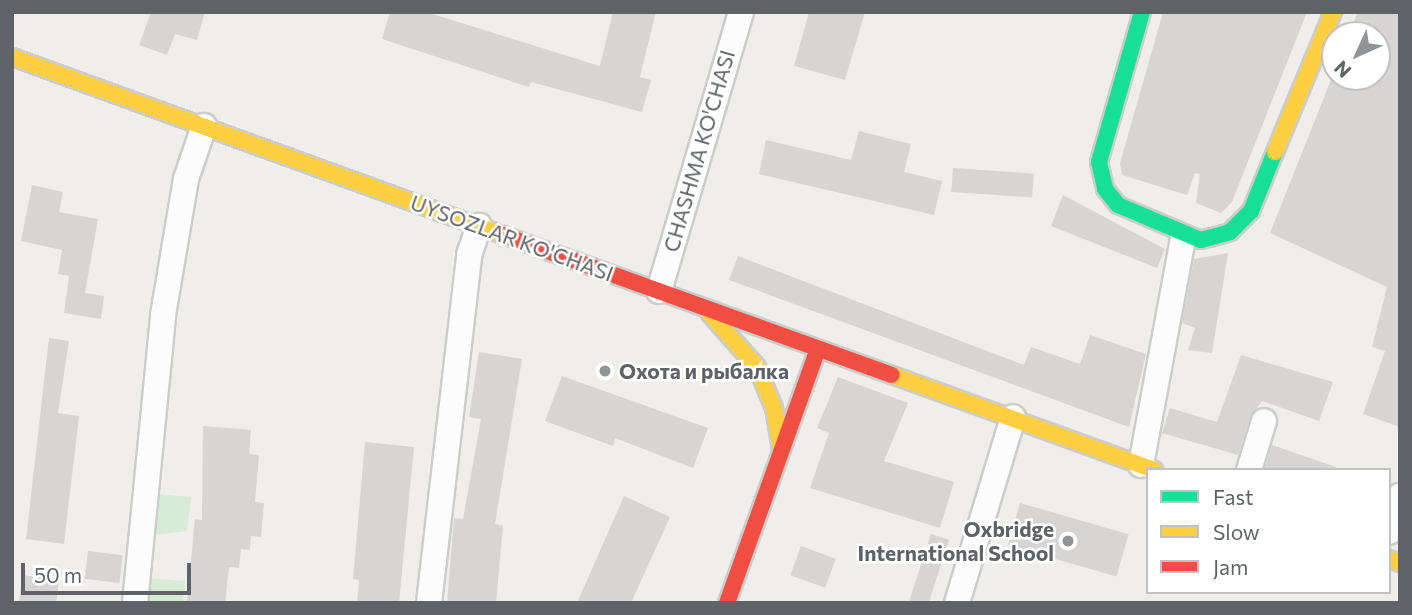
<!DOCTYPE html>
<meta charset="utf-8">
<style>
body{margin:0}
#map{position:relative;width:1412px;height:615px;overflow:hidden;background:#efeeea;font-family:Commissioner,sans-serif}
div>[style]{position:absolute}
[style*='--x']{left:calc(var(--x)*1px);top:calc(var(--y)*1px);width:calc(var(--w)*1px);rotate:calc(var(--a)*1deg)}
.green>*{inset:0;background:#d8ebd6;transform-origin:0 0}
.building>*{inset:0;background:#d6d5d3;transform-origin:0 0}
.roads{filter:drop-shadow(2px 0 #cbcccc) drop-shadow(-2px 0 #cbcccc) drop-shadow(0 2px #cbcccc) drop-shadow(0 -2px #cbcccc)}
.street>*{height:24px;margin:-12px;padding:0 12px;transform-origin:12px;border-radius:12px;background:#fdfcfc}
.fast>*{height:16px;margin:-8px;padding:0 8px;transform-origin:8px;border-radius:8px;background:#16e098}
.slow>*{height:16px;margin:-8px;padding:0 8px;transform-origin:8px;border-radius:8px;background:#ffcf43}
.jam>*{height:16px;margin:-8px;padding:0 8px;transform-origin:8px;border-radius:8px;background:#f24e42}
.dots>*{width:19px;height:19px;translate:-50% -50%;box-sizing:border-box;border:4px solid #fff;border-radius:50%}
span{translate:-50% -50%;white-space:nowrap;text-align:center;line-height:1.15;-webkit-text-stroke:5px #fff;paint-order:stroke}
.street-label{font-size:21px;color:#5f6368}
.poi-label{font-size:21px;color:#5f6368;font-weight:700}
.left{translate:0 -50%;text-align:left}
.right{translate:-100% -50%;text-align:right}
.frame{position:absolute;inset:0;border:14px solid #5f6368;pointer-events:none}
.legend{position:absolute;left:1146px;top:468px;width:245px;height:126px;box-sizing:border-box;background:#fff;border:2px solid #bfc1c3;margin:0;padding:9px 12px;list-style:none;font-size:21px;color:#5f6368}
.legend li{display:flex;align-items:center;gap:14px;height:35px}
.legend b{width:35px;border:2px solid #bfc1c3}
.north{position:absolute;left:1321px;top:21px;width:70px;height:70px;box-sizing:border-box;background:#fff;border:2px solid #bfc1c3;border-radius:50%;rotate:225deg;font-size:19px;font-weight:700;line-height:28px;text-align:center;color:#5f6368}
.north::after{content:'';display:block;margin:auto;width:24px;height:32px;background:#919496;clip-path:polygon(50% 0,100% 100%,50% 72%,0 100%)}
.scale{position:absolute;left:21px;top:563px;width:170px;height:32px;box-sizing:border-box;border:4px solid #5f6368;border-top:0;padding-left:9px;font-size:21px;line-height:24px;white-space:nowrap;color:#5f6368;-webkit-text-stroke:5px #fff;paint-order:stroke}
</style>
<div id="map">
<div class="green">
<i style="clip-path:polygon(158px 494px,191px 497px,187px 531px,154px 535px)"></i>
<i style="left:151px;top:578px;width:34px;height:25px;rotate:5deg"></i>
</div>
<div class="building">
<i style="clip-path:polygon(151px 12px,205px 12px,197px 40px,175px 34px,167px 55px,139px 45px)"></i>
<i style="clip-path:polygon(390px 12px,426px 12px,600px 66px,613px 12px,656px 12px,640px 77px,651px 80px,642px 112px,531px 82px,529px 87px,382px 39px)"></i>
<i style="clip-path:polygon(809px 12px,865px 12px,845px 80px,794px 66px)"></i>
<i style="clip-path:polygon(1163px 12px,1307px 12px,1232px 202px,1221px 213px,1196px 203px,1200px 174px,1195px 173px,1187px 195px,1122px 175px,1120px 163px)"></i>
<i style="clip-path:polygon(1358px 12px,1400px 12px,1400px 427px,1363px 414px,1385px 351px,1372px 347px,1387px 287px,1270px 233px,1332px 77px,1377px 77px,1377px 35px,1348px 35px)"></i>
<i style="clip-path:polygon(859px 131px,911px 144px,904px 172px,942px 181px,934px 215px,759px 174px,766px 140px,851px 160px)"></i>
<i style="left:953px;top:168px;width:81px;height:24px;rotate:4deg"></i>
<i style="clip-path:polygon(32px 185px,63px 192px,59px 212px,98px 219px,85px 293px,104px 296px,101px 319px,64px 313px,69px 276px,58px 274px,62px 250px,21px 241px)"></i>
<i style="clip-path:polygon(1063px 195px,1165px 249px,1157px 268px,1051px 226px)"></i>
<i style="clip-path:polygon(1228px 253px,1212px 353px,1188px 350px,1195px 328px,1182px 323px,1194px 259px)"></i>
<i style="clip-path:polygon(738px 256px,1024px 365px,1031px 347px,1080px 364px,1090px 335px,1146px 354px,1129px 427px,729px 280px)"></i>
<i style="clip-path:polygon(49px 338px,69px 341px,58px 413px,79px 416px,64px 544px,26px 539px)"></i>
<i style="clip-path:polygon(479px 352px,522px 359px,495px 524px,503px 526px,496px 603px,447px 603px,454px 518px,463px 519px,481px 419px,469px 417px)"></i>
<i style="clip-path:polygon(1241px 355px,1333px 382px,1319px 421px,1262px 401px,1250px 417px,1238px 455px,1162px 433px,1170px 408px,1217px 422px)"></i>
<i style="clip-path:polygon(562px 376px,708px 428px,693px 468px,615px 438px,613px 446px,545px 421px)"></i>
<i style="clip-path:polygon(838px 377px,908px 403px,884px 461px,954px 482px,940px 528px,810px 488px,829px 433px,817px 428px)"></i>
<i style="clip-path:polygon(203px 426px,251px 430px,249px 454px,259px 455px,255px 502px,264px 503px,261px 537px,251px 536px,250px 550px,241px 549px,239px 568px,229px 567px,225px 603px,187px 603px,195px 519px,202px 520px)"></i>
<i style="clip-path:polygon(365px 442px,414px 447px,399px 603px,357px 603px,359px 580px,353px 579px)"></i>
<i style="clip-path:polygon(1272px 445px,1336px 467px,1336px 470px,1265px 468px)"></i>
<i style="clip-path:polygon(624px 496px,670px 517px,631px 603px,577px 603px)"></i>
<i style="left:1020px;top:503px;width:113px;height:44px;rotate:16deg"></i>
<i style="left:931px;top:534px;width:19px;height:73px;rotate:18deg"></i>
<i style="left:801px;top:546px;width:37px;height:31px;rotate:20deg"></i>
<i style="left:88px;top:551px;width:35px;height:28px;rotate:7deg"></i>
<i style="clip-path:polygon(22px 575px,59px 580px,56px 603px,19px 603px)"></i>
</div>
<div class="roads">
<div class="street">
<i style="--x:659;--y:291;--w:291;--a:-73.6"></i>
<i style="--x:1141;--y:465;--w:231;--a:-79.5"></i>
<i style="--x:1249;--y:470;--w:51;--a:-73"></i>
<i style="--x:1389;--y:532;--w:38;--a:-73"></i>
<i style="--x:135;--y:603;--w:289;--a:-84.4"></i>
<i style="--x:163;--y:315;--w:138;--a:-80.4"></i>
<i style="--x:186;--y:179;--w:56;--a:-71.2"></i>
<i style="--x:429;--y:603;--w:350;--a:-83.4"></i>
<i style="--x:469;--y:255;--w:31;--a:-71"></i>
<i style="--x:957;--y:603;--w:194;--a:-73.2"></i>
</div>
<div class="fast">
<i style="--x:1142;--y:12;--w:156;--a:106"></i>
<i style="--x:1099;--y:162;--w:28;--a:77"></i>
<i style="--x:1105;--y:189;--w:21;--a:51"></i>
<i style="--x:1118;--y:205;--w:90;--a:22.9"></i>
<i style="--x:1201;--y:240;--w:30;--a:-15"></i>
<i style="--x:1230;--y:232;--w:30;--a:-45"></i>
<i style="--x:1251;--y:211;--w:64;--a:-67.9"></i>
</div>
<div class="slow">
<i style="--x:12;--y:57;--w:522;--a:19.93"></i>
<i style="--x:1275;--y:152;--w:152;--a:-67.5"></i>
<i style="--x:710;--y:314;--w:71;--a:48.4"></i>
<i style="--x:757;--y:367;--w:44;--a:67.5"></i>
<i style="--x:774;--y:408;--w:42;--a:80.3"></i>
<i style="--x:892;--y:375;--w:279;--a:19.9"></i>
<i style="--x:1389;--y:559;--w:12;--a:20"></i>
</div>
<div class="jam">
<i style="--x:503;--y:235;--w:413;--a:19.8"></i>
<i style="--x:727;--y:603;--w:270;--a:-70.3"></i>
</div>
</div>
<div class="dots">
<i style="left:605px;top:371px;background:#919496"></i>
<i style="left:1068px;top:541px;background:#919496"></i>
</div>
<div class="street-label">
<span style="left:699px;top:151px;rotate:-74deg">CHASHMA KO'CHASI</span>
<span style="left:512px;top:238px;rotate:20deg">UYSOZLAR KO'CHASI</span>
</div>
<div class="poi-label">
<span class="left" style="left:619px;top:371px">Охота и рыбалка</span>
<span class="right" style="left:1054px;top:541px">Oxbridge<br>International School</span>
</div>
<div class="frame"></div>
<ul class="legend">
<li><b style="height:9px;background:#16e098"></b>Fast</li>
<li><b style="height:9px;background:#ffcf43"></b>Slow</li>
<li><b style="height:9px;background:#f24e42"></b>Jam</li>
</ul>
<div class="north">N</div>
<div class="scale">50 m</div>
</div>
